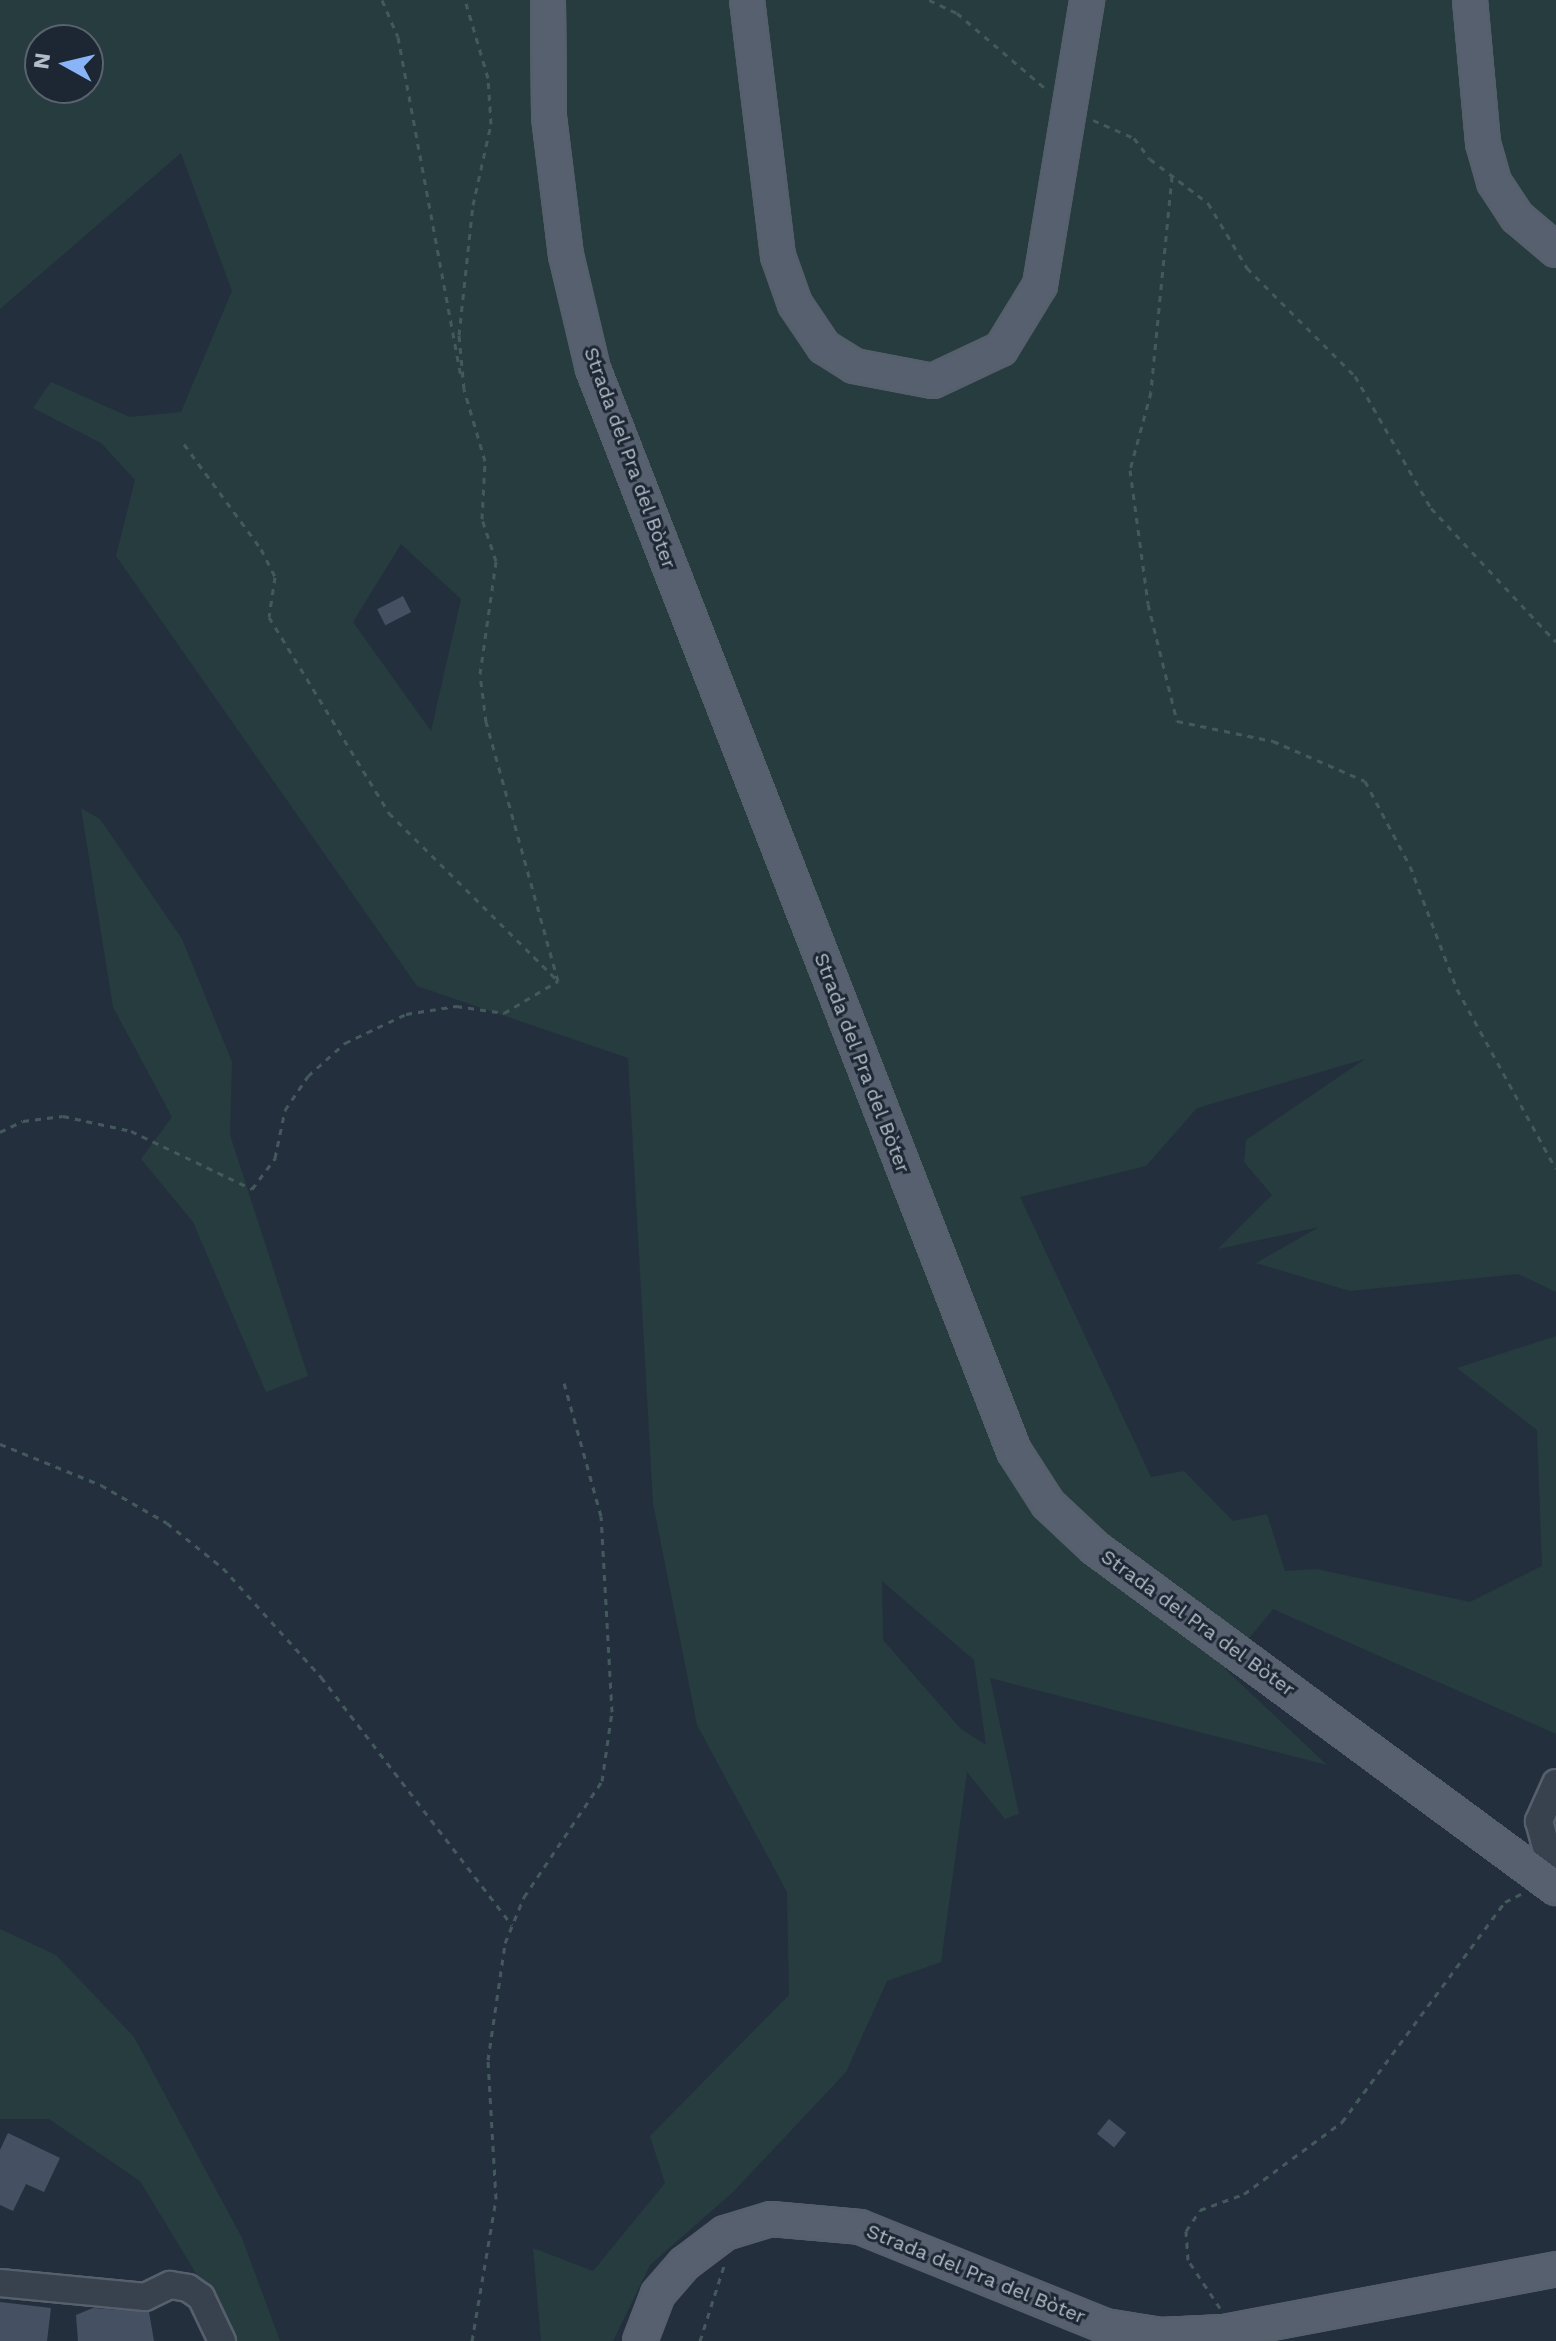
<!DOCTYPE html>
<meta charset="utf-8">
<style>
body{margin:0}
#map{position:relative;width:1556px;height:2341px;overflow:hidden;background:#242f3e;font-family:"Work Sans",sans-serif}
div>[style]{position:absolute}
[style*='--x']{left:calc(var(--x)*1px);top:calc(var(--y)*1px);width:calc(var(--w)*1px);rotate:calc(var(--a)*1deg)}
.green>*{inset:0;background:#263c3f}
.building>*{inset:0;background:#455162;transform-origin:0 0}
.path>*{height:3px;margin-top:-1.5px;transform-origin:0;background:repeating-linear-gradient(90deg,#44595c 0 6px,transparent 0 12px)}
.roads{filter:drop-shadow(2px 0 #565f6c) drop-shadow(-2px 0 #565f6c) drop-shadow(0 2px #565f6c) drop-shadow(0 -2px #565f6c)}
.minor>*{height:26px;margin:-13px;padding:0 13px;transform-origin:13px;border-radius:13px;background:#38414e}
.major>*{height:32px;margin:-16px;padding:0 16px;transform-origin:16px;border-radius:16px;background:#56606e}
span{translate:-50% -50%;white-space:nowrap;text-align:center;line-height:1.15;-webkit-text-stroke:6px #1d2633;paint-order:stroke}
.street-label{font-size:20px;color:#b4bcc9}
.north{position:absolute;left:24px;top:24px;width:80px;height:80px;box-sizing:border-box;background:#1d2633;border:2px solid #59626f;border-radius:50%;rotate:278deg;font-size:22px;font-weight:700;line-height:32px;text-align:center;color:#b4bcc9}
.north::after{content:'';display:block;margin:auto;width:28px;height:36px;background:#8ab4f8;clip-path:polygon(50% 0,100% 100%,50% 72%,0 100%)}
</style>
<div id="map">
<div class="green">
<i style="clip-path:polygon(evenodd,0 0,538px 0,556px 256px,1005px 1456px,1231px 1661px,1225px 1669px,1327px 1765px,990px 1678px,1019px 1814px,1005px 1819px,967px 1772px,941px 1962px,887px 1981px,846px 2072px,733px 2192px,650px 2265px,613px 2341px,541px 2341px,533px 2248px,593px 2271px,665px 2183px,650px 2136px,789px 1995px,787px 1892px,697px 1725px,653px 1503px,628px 1058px,417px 986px,116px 556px,135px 480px,101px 443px,33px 408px,51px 382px,130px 417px,181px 412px,232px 291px,181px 153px,0 309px,0 0,40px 40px,88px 40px,88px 88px,40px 88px,40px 40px,0 0,401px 544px,461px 599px,431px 731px,353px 622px,401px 544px,0 0,882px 1581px,974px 1660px,986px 1745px,961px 1729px,883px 1640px,882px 1581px)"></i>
<i style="clip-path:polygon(557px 0,738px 0,788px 308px,887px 386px,1007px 355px,1096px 0,1462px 0,1475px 145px,1556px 260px,1556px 1292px,1518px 1274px,1350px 1291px,1256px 1263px,1319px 1227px,1218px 1249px,1272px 1195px,1244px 1162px,1246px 1140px,1365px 1059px,1197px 1108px,1146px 1166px,1020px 1197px,1151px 1477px,1184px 1471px,1233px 1521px,1267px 1514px,1285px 1571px,1316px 1569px,1470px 1602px,1542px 1566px,1537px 1430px,1457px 1368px,1556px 1336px,1556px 1734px,1273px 1609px,1243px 1646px,1054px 1499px,1022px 1447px,601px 366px,574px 253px)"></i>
<i style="clip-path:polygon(757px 0,1077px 0,1031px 282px,994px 341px,931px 371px,891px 368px,831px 339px,788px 254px)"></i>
<i style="clip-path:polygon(1480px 0,1556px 0,1556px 238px,1503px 178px)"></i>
<i style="clip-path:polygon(81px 808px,100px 819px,182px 939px,232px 1062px,230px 1135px,308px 1376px,266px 1392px,193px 1222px,141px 1159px,172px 1117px,113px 1007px)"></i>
<i style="clip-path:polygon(0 1929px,56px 1955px,134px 2037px,242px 2238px,280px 2341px,237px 2341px,140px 2181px,49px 2119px,0 2119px)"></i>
</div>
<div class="building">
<i style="left:403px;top:596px;width:18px;height:29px;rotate:63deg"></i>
<i style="left:1109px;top:2119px;width:22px;height:19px;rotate:39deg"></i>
<i style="clip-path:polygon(8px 2133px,60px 2158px,44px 2192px,26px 2184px,13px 2211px,0 2205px,0 2150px)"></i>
<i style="clip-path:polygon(0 2302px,51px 2308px,47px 2341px,0 2341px)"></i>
<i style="clip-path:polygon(93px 2308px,149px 2312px,154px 2341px,78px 2341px,76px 2315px)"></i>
</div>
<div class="path">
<i style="--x:382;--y:0;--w:40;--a:66.6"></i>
<i style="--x:398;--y:37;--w:346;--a:79.5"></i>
<i style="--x:929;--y:0;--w:31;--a:25"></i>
<i style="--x:957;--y:13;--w:118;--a:40.5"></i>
<i style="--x:1093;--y:120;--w:45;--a:23.7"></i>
<i style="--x:1134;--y:138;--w:26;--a:53"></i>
<i style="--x:1150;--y:159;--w:73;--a:37.2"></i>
<i style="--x:1208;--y:203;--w:76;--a:59"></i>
<i style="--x:1247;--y:268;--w:153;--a:45"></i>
<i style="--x:1355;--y:376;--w:152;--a:60.1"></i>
<i style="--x:1431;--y:508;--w:183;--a:47"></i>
<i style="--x:1172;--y:176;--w:217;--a:95.6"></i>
<i style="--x:1151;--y:392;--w:81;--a:105.1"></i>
<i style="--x:1130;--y:470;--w:135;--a:82.3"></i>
<i style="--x:1148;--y:604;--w:121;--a:76.1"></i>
<i style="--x:1177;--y:721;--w:98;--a:11.8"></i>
<i style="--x:1273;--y:741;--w:100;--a:23.5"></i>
<i style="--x:1365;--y:781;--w:96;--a:62.1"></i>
<i style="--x:1410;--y:866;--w:132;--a:69.1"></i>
<i style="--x:1457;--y:989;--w:205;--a:61.2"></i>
<i style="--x:184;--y:444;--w:130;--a:53.7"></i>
<i style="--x:261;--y:549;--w:31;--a:63"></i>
<i style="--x:275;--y:577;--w:40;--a:98.5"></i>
<i style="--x:269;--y:617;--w:230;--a:58.5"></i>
<i style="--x:389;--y:813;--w:238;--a:44.8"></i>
<i style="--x:0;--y:1132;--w:25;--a:-26"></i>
<i style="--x:23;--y:1121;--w:40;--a:-7.1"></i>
<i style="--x:63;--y:1116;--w:70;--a:12.4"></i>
<i style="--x:131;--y:1131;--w:134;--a:25.6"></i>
<i style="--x:252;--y:1189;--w:39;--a:-53"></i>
<i style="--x:275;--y:1158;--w:49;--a:-78.2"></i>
<i style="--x:285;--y:1110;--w:41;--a:-55.9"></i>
<i style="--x:308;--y:1076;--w:50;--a:-41.7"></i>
<i style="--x:345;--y:1043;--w:68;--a:-25.4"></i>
<i style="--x:406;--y:1014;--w:51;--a:-9.1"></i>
<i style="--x:456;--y:1006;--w:49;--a:8.3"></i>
<i style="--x:504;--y:1013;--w:63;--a:-30.7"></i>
<i style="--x:558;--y:981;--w:269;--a:-105.5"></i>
<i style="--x:486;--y:722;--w:48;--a:-97.1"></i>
<i style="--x:480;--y:674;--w:114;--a:-81.9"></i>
<i style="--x:496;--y:561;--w:44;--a:-108.4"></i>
<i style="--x:482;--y:519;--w:58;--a:-87"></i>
<i style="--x:485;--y:461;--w:75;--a:-106.3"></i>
<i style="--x:464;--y:389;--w:54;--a:-95.3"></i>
<i style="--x:459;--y:335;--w:131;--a:-83.9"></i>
<i style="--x:473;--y:205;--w:83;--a:-77.5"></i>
<i style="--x:491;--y:124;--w:46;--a:-93.7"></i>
<i style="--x:488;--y:78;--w:81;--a:-106.4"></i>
<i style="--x:0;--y:1444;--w:109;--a:22.1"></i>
<i style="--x:101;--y:1485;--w:76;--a:29.9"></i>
<i style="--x:167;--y:1523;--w:72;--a:38.8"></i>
<i style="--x:223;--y:1568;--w:147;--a:48"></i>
<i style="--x:321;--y:1677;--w:313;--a:52.4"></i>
<i style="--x:1220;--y:2308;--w:58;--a:-123.7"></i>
<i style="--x:1188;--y:2260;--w:29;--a:-94"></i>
<i style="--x:1186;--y:2231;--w:25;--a:-56"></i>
<i style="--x:1200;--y:2210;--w:47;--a:-20"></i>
<i style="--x:1244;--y:2194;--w:122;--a:-36.3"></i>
<i style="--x:1342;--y:2122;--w:274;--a:-53.5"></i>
<i style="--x:1505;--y:1902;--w:18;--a:-27"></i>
<i style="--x:472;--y:2341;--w:144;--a:-80.4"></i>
<i style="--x:496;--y:2199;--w:139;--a:-93.3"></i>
<i style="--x:488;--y:2060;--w:118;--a:-81.7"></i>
<i style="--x:505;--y:1943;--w:50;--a:-67.6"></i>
<i style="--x:524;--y:1897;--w:140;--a:-56.1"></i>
<i style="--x:602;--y:1781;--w:70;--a:-81.8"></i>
<i style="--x:612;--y:1712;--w:196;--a:-93.2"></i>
<i style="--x:601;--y:1516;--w:138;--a:-105.5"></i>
<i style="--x:700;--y:2341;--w:79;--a:-72.3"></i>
</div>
<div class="roads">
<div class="minor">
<i style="--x:1556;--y:1783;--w:42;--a:114.1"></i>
<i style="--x:1539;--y:1821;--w:64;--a:74.7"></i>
<i style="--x:0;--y:2283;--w:146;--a:5.5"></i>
<i style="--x:145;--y:2297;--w:28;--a:-26"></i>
<i style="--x:170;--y:2285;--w:18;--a:9"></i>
<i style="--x:188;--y:2288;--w:16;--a:35"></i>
<i style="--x:201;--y:2297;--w:49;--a:64.5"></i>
</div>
<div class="major">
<i style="--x:548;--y:0;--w:117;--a:89.5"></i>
<i style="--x:549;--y:117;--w:139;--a:83"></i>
<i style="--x:566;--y:255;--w:117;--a:76.7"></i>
<i style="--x:593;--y:369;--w:1161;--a:68.74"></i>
<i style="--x:1014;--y:1451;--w:63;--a:57.3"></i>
<i style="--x:1048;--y:1504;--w:64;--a:43.1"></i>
<i style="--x:1095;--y:1548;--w:573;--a:36.41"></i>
<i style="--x:747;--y:0;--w:258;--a:83.1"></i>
<i style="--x:778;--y:256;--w:51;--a:70.5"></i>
<i style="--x:795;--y:304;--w:52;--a:56"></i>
<i style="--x:824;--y:347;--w:36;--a:32"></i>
<i style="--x:854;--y:366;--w:80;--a:10.8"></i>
<i style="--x:933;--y:381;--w:75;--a:-25.2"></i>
<i style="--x:1001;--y:349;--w:75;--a:-58.6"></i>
<i style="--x:1040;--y:285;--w:289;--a:-80.6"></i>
<i style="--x:1470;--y:0;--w:144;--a:84.8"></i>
<i style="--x:1483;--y:143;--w:41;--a:74.2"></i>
<i style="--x:1494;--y:182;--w:42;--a:56.7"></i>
<i style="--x:1517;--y:217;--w:51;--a:40.2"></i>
<i style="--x:640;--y:2341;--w:50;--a:-69"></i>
<i style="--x:658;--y:2294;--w:40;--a:-49"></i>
<i style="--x:684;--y:2264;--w:51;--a:-37.1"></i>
<i style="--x:725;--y:2233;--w:48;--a:-16.9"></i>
<i style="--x:771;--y:2219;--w:89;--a:5.1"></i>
<i style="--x:860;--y:2227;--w:264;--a:22"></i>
<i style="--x:1105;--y:2326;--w:57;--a:9.1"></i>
<i style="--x:1161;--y:2335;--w:63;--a:-2.7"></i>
<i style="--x:1224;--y:2332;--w:338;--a:-10.7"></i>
</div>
</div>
<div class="street-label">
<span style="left:630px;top:458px;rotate:70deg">Strada del Pra del Bòter</span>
<span style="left:862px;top:1063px;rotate:69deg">Strada del Pra del Bòter</span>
<span style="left:1198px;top:1623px;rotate:36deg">Strada del Pra del Bòter</span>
<span style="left:976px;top:2274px;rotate:22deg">Strada del Pra del Bòter</span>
</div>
<div class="north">N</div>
</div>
